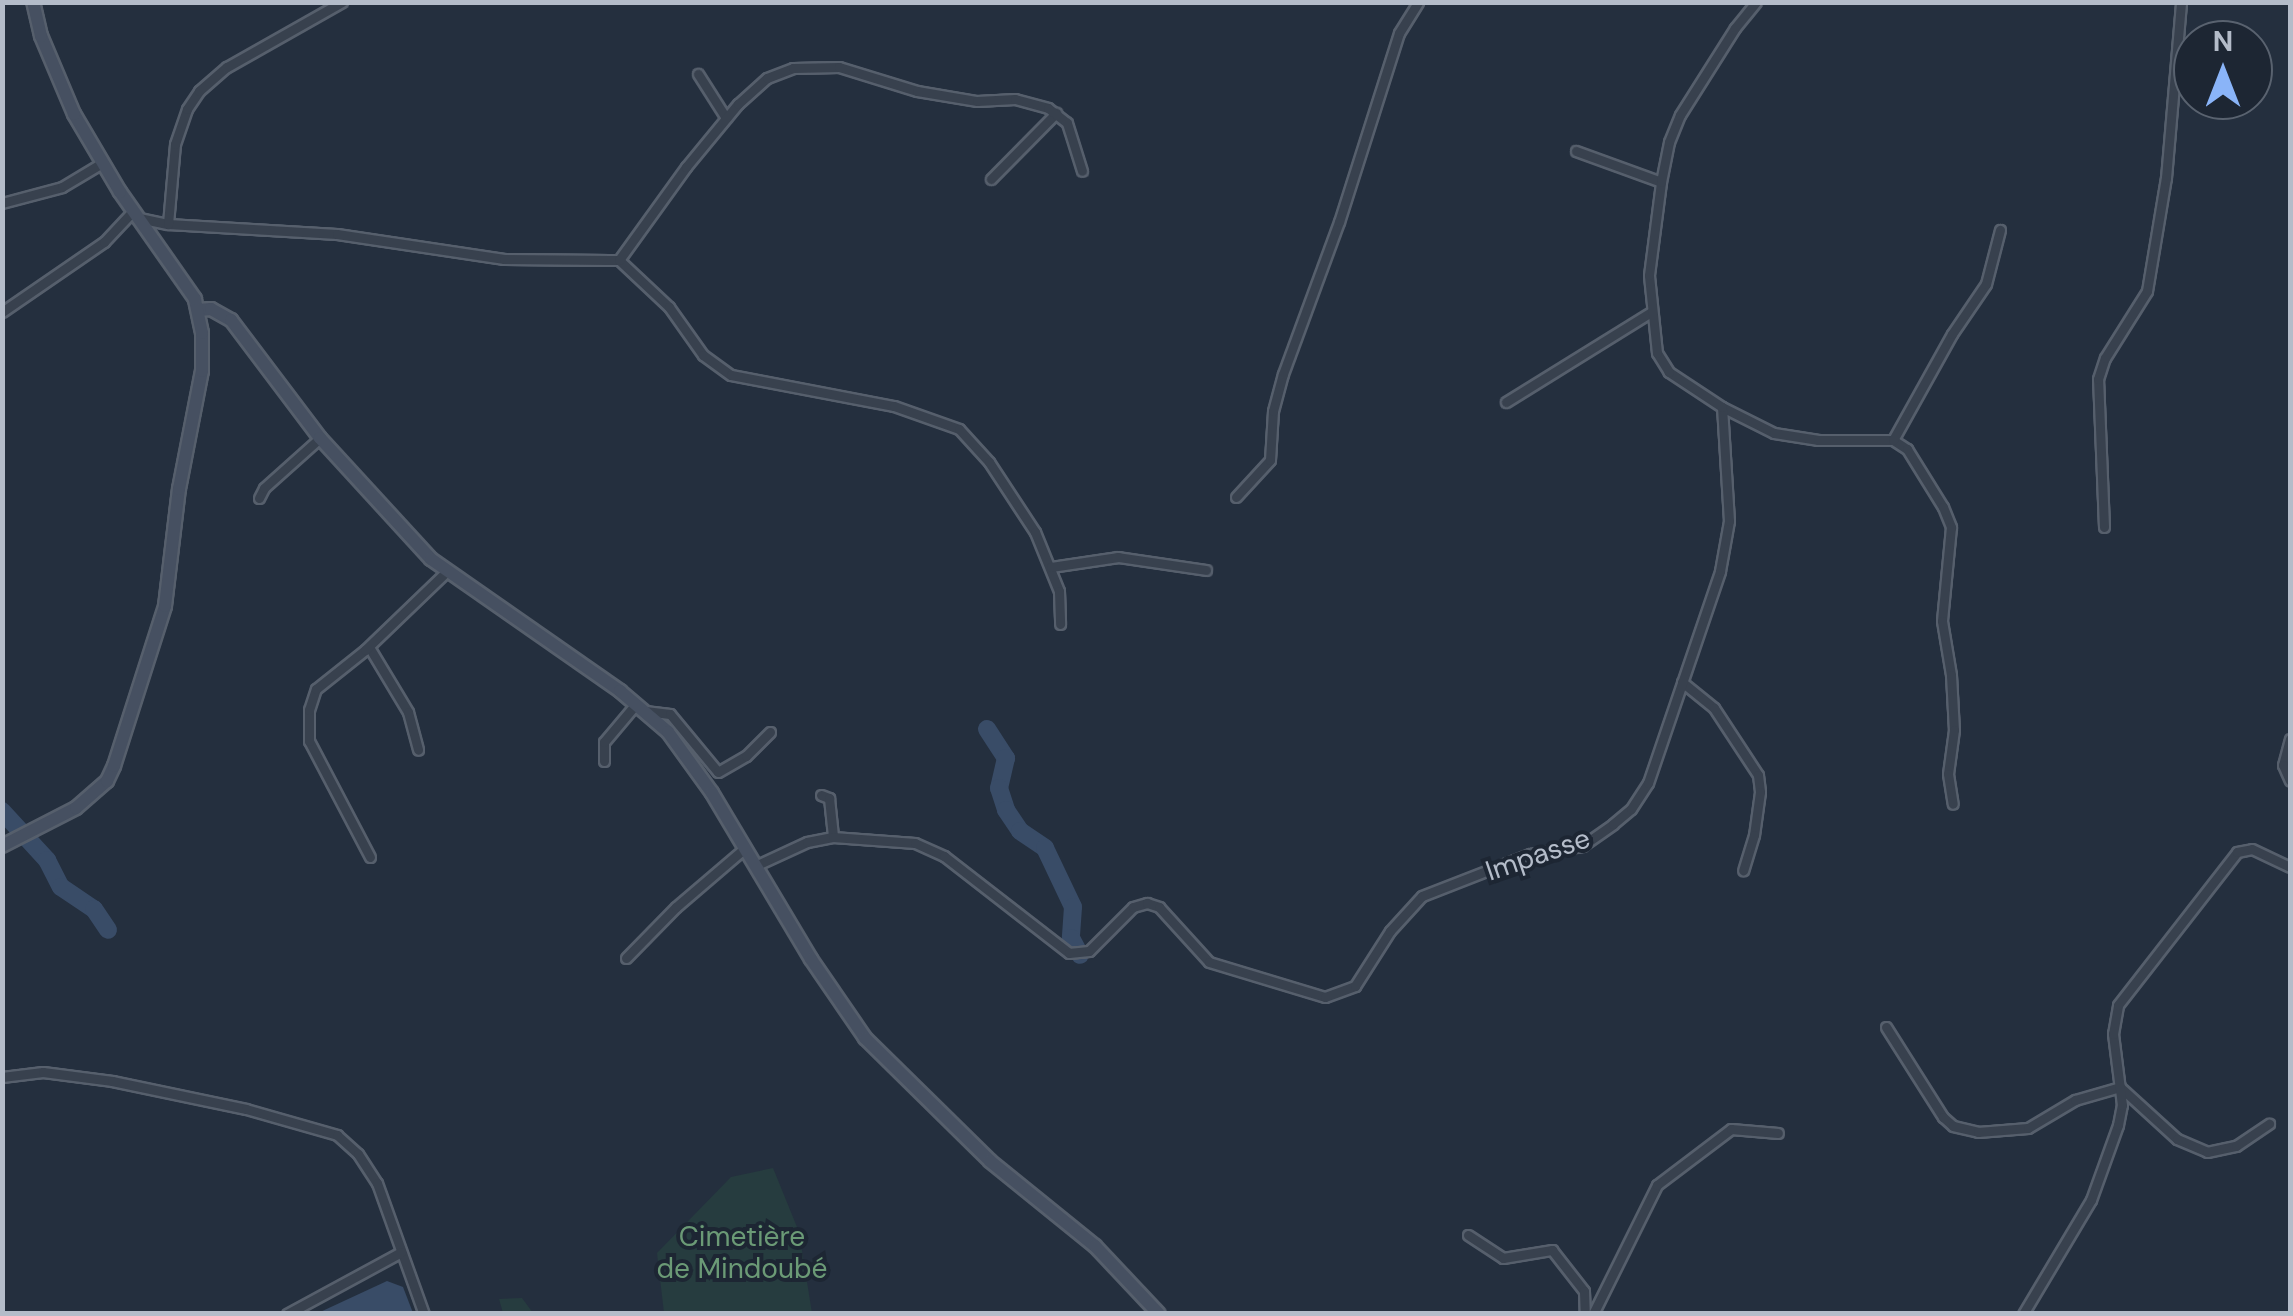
<!DOCTYPE html>
<meta charset="utf-8">
<style>
body{margin:0}
#map{position:relative;width:2293px;height:1316px;overflow:hidden;background:#242f3e;font-family:"DM Sans",sans-serif}
div>[style]{position:absolute}
[style*='--x']{left:calc(var(--x)*1px);top:calc(var(--y)*1px);width:calc(var(--w)*1px);rotate:calc(var(--a)*1deg)}
.green>*{inset:0;background:#263c3f}
.water>*{inset:0;background:#394c67}
.river>*{height:18px;margin:-9px;padding:0 9px;transform-origin:9px;border-radius:9px;background:#394c67}
.roads{filter:drop-shadow(2px 0 #565f6c) drop-shadow(-2px 0 #565f6c) drop-shadow(0 2px #565f6c) drop-shadow(0 -2px #565f6c)}
.street>*{height:9px;margin:-4.5px;padding:0 4.5px;transform-origin:4.5px;border-radius:4.5px;background:#38414e}
.secondary>*{height:12px;margin:-6px;padding:0 6px;transform-origin:6px;border-radius:6px;background:#465061}
span{translate:-50% -50%;white-space:nowrap;text-align:center;line-height:1.15;-webkit-text-stroke:8px #1d2633;paint-order:stroke}
.street-label{font-size:28px;color:#b4bcc9}
.park-label{font-size:28px;color:#6b9a76}
.frame{position:absolute;inset:0;border:5px solid #b4bcc9;pointer-events:none}
.north{position:absolute;left:2173px;top:20px;width:100px;height:100px;box-sizing:border-box;background:#1d2633;border:2px solid #59626f;border-radius:50%;rotate:0deg;font-size:28px;font-weight:700;line-height:40px;text-align:center;color:#b4bcc9}
.north::after{content:'';display:block;margin:auto;width:35px;height:45px;background:#8ab4f8;clip-path:polygon(50% 0,100% 100%,50% 72%,0 100%)}
</style>
<div id="map">
<div class="green">
<i style="clip-path:polygon(773px 1168px,799px 1232px,812px 1313px,664px 1313px,657px 1253px,731px 1177px)"></i>
<i style="clip-path:polygon(522px 1298px,533px 1313px,503px 1313px,499px 1299px)"></i>
</div>
<div class="water">
<i style="clip-path:polygon(387px 1281px,403px 1287px,413px 1313px,318px 1313px)"></i>
</div>
<div class="river">
<i style="--x:987;--y:729;--w:35;--a:57"></i>
<i style="--x:1006;--y:758;--w:31;--a:103"></i>
<i style="--x:999;--y:788;--w:23;--a:72"></i>
<i style="--x:1006;--y:810;--w:25;--a:56"></i>
<i style="--x:1020;--y:831;--w:30;--a:34"></i>
<i style="--x:1045;--y:848;--w:65;--a:64.6"></i>
<i style="--x:1073;--y:907;--w:31;--a:94"></i>
<i style="--x:1071;--y:938;--w:19;--a:62"></i>
<i style="--x:2;--y:811;--w:67;--a:47.4"></i>
<i style="--x:47;--y:860;--w:30;--a:63"></i>
<i style="--x:61;--y:887;--w:40;--a:34"></i>
<i style="--x:94;--y:909;--w:25;--a:56"></i>
</div>
<div class="roads">
<div class="street">
<i style="--x:698;--y:74;--w:52;--a:57.5"></i>
<i style="--x:1576;--y:151;--w:90;--a:20"></i>
<i style="--x:991;--y:179;--w:93;--a:-45.4"></i>
<i style="--x:2;--y:203;--w:62;--a:-14.9"></i>
<i style="--x:62;--y:187;--w:47;--a:-31"></i>
<i style="--x:139;--y:218;--w:30;--a:12"></i>
<i style="--x:168;--y:224;--w:169;--a:3.4"></i>
<i style="--x:337;--y:234;--w:169;--a:8.5"></i>
<i style="--x:504;--y:259;--w:115;--a:0.5"></i>
<i style="--x:619;--y:260;--w:69;--a:43.2"></i>
<i style="--x:669;--y:307;--w:59;--a:54.7"></i>
<i style="--x:703;--y:355;--w:34;--a:36"></i>
<i style="--x:731;--y:375;--w:166;--a:10.8"></i>
<i style="--x:894;--y:406;--w:69;--a:19.5"></i>
<i style="--x:959;--y:429;--w:45;--a:47.7"></i>
<i style="--x:989;--y:462;--w:84;--a:56.7"></i>
<i style="--x:1035;--y:532;--w:64;--a:67.9"></i>
<i style="--x:1059;--y:591;--w:33;--a:88"></i>
<i style="--x:168;--y:224;--w:80;--a:-85"></i>
<i style="--x:175;--y:144;--w:37;--a:-71"></i>
<i style="--x:187;--y:109;--w:22;--a:-56"></i>
<i style="--x:199;--y:91;--w:37;--a:-41"></i>
<i style="--x:227;--y:67;--w:132;--a:-29.5"></i>
<i style="--x:619;--y:260;--w:115;--a:-54.2"></i>
<i style="--x:686;--y:167;--w:82;--a:-50.5"></i>
<i style="--x:738;--y:104;--w:39;--a:-42"></i>
<i style="--x:767;--y:78;--w:28;--a:-21"></i>
<i style="--x:793;--y:68;--w:46;--a:-1.2"></i>
<i style="--x:839;--y:67;--w:82;--a:17.1"></i>
<i style="--x:917;--y:91;--w:61;--a:9.5"></i>
<i style="--x:977;--y:101;--w:38;--a:-3"></i>
<i style="--x:1015;--y:99;--w:34;--a:15"></i>
<i style="--x:1048;--y:108;--w:24;--a:38"></i>
<i style="--x:1067;--y:123;--w:50;--a:72.6"></i>
<i style="--x:2;--y:312;--w:124;--a:-34.5"></i>
<i style="--x:104;--y:242;--w:42;--a:-46.9"></i>
<i style="--x:1506;--y:402;--w:171;--a:-31.8"></i>
<i style="--x:1722;--y:407;--w:58;--a:26.6"></i>
<i style="--x:1774;--y:433;--w:45;--a:9"></i>
<i style="--x:1818;--y:440;--w:75;--a:0"></i>
<i style="--x:1893;--y:440;--w:17;--a:33"></i>
<i style="--x:1907;--y:449;--w:68;--a:58.2"></i>
<i style="--x:1943;--y:507;--w:22;--a:68"></i>
<i style="--x:1951;--y:527;--w:94;--a:95.5"></i>
<i style="--x:1942;--y:621;--w:55;--a:80.5"></i>
<i style="--x:1951;--y:675;--w:55;--a:86.9"></i>
<i style="--x:1954;--y:730;--w:44;--a:97.8"></i>
<i style="--x:1948;--y:774;--w:30;--a:81"></i>
<i style="--x:1893;--y:440;--w:121;--a:-60.9"></i>
<i style="--x:1952;--y:334;--w:60;--a:-55.8"></i>
<i style="--x:1986;--y:284;--w:56;--a:-75.5"></i>
<i style="--x:1236;--y:497;--w:50;--a:-47.4"></i>
<i style="--x:1270;--y:460;--w:49;--a:-86.5"></i>
<i style="--x:1273;--y:411;--w:38;--a:-75"></i>
<i style="--x:1283;--y:374;--w:162;--a:-69.8"></i>
<i style="--x:1339;--y:222;--w:198;--a:-72.4"></i>
<i style="--x:1399;--y:33;--w:36;--a:-58"></i>
<i style="--x:259;--y:498;--w:11;--a:-63"></i>
<i style="--x:264;--y:488;--w:75;--a:-41.8"></i>
<i style="--x:2104;--y:527;--w:148;--a:-92.3"></i>
<i style="--x:2098;--y:379;--w:22;--a:-72"></i>
<i style="--x:2105;--y:358;--w:79;--a:-57.9"></i>
<i style="--x:2147;--y:291;--w:115;--a:-80.5"></i>
<i style="--x:2166;--y:178;--w:177;--a:-85.1"></i>
<i style="--x:1051;--y:567;--w:68;--a:-8.5"></i>
<i style="--x:1118;--y:557;--w:89;--a:8.4"></i>
<i style="--x:369;--y:647;--w:76;--a:59"></i>
<i style="--x:408;--y:712;--w:39;--a:75"></i>
<i style="--x:1682;--y:682;--w:41;--a:39.1"></i>
<i style="--x:1714;--y:708;--w:80;--a:56.7"></i>
<i style="--x:1758;--y:775;--w:17;--a:83"></i>
<i style="--x:1760;--y:792;--w:43;--a:97.9"></i>
<i style="--x:1754;--y:835;--w:37;--a:107"></i>
<i style="--x:645;--y:711;--w:25;--a:7"></i>
<i style="--x:670;--y:714;--w:75;--a:50.4"></i>
<i style="--x:718;--y:772;--w:32;--a:-30"></i>
<i style="--x:746;--y:756;--w:34;--a:-45"></i>
<i style="--x:2290;--y:739;--w:27;--a:105"></i>
<i style="--x:2283;--y:765;--w:17;--a:66"></i>
<i style="--x:604;--y:761;--w:19;--a:-90"></i>
<i style="--x:604;--y:742;--w:50;--a:-49.9"></i>
<i style="--x:821;--y:795;--w:9;--a:21"></i>
<i style="--x:829;--y:798;--w:39;--a:84"></i>
<i style="--x:370;--y:857;--w:131;--a:-117.7"></i>
<i style="--x:309;--y:741;--w:31;--a:-90"></i>
<i style="--x:309;--y:710;--w:22;--a:-72"></i>
<i style="--x:316;--y:689;--w:63;--a:-38.5"></i>
<i style="--x:365;--y:650;--w:114;--a:-43.9"></i>
<i style="--x:755;--y:866;--w:57;--a:-24.8"></i>
<i style="--x:807;--y:842;--w:26;--a:-11"></i>
<i style="--x:833;--y:837;--w:82;--a:4.2"></i>
<i style="--x:915;--y:843;--w:32;--a:24"></i>
<i style="--x:944;--y:856;--w:158;--a:37.8"></i>
<i style="--x:1069;--y:953;--w:20;--a:-6"></i>
<i style="--x:1089;--y:951;--w:62;--a:-45"></i>
<i style="--x:1133;--y:907;--w:15;--a:-16"></i>
<i style="--x:1147;--y:903;--w:13;--a:18"></i>
<i style="--x:1159;--y:907;--w:74;--a:47.7"></i>
<i style="--x:1209;--y:962;--w:121;--a:16.8"></i>
<i style="--x:1325;--y:997;--w:32;--a:-20"></i>
<i style="--x:1355;--y:986;--w:65;--a:-57.5"></i>
<i style="--x:1390;--y:931;--w:47;--a:-47.6"></i>
<i style="--x:1422;--y:896;--w:116;--a:-21.3"></i>
<i style="--x:1530;--y:854;--w:53;--a:-8.7"></i>
<i style="--x:1582;--y:846;--w:38;--a:-35"></i>
<i style="--x:1613;--y:824;--w:23;--a:-40"></i>
<i style="--x:1631;--y:809;--w:31;--a:-57"></i>
<i style="--x:1648;--y:783;--w:224;--a:-71.2"></i>
<i style="--x:1720;--y:571;--w:51;--a:-79.8"></i>
<i style="--x:1729;--y:521;--w:114;--a:-93.5"></i>
<i style="--x:1722;--y:407;--w:64;--a:-146.6"></i>
<i style="--x:1669;--y:372;--w:22;--a:-122"></i>
<i style="--x:1657;--y:353;--w:78;--a:-95.9"></i>
<i style="--x:1649;--y:275;--w:94;--a:-82.6"></i>
<i style="--x:1661;--y:182;--w:41;--a:-78.7"></i>
<i style="--x:1669;--y:142;--w:29;--a:-68"></i>
<i style="--x:1680;--y:115;--w:103;--a:-57.7"></i>
<i style="--x:1735;--y:28;--w:33;--a:-51"></i>
<i style="--x:626;--y:958;--w:71;--a:-45.6"></i>
<i style="--x:676;--y:907;--w:89;--a:-40.5"></i>
<i style="--x:1886;--y:1027;--w:107;--a:57.7"></i>
<i style="--x:1943;--y:1117;--w:13;--a:42"></i>
<i style="--x:1953;--y:1126;--w:26;--a:13"></i>
<i style="--x:1978;--y:1132;--w:50;--a:-4.6"></i>
<i style="--x:2028;--y:1128;--w:55;--a:-30.8"></i>
<i style="--x:2075;--y:1100;--w:47;--a:-16.1"></i>
<i style="--x:2120;--y:1087;--w:77;--a:42.4"></i>
<i style="--x:2177;--y:1139;--w:33;--a:23"></i>
<i style="--x:2207;--y:1152;--w:30;--a:-12"></i>
<i style="--x:2236;--y:1146;--w:40;--a:-34"></i>
<i style="--x:2;--y:1077;--w:41;--a:-7"></i>
<i style="--x:43;--y:1072;--w:70;--a:7.4"></i>
<i style="--x:112;--y:1081;--w:137;--a:11.8"></i>
<i style="--x:246;--y:1109;--w:95;--a:15.9"></i>
<i style="--x:337;--y:1135;--w:28;--a:42"></i>
<i style="--x:358;--y:1154;--w:35;--a:57"></i>
<i style="--x:377;--y:1183;--w:139;--a:70.3"></i>
<i style="--x:1468;--y:1235;--w:42;--a:33.3"></i>
<i style="--x:1503;--y:1258;--w:50;--a:-9.3"></i>
<i style="--x:1552;--y:1250;--w:52;--a:52"></i>
<i style="--x:1584;--y:1291;--w:23;--a:88"></i>
<i style="--x:287;--y:1314;--w:130;--a:-28.5"></i>
<i style="--x:1593;--y:1314;--w:144;--a:-63.6"></i>
<i style="--x:1657;--y:1185;--w:93;--a:-37.1"></i>
<i style="--x:1731;--y:1129;--w:47;--a:4.9"></i>
<i style="--x:2023;--y:1314;--w:133;--a:-59.2"></i>
<i style="--x:2091;--y:1200;--w:80;--a:-70.2"></i>
<i style="--x:2118;--y:1125;--w:20;--a:-79"></i>
<i style="--x:2122;--y:1105;--w:72;--a:-97.2"></i>
<i style="--x:2113;--y:1034;--w:29;--a:-80"></i>
<i style="--x:2118;--y:1005;--w:194;--a:-52.1"></i>
<i style="--x:2237;--y:852;--w:15;--a:-11"></i>
<i style="--x:2252;--y:849;--w:42;--a:25.3"></i>
</div>
<div class="secondary">
<i style="--x:198;--y:310;--w:13;--a:-4"></i>
<i style="--x:211;--y:309;--w:23;--a:29"></i>
<i style="--x:231;--y:320;--w:148;--a:53"></i>
<i style="--x:320;--y:438;--w:164;--a:47.5"></i>
<i style="--x:431;--y:559;--w:231;--a:34.9"></i>
<i style="--x:620;--y:691;--w:63;--a:40.5"></i>
<i style="--x:668;--y:732;--w:75;--a:54.2"></i>
<i style="--x:712;--y:793;--w:193;--a:59.2"></i>
<i style="--x:811;--y:959;--w:96;--a:55.6"></i>
<i style="--x:865;--y:1038;--w:175;--a:44.5"></i>
<i style="--x:990;--y:1161;--w:135;--a:39"></i>
<i style="--x:1095;--y:1246;--w:93;--a:46.7"></i>
<i style="--x:2;--y:846;--w:83;--a:-27.2"></i>
<i style="--x:76;--y:808;--w:41;--a:-41.1"></i>
<i style="--x:107;--y:781;--w:17;--a:-65"></i>
<i style="--x:114;--y:766;--w:168;--a:-72.3"></i>
<i style="--x:165;--y:606;--w:118;--a:-83.2"></i>
<i style="--x:179;--y:489;--w:120;--a:-79"></i>
<i style="--x:202;--y:371;--w:38;--a:-90"></i>
<i style="--x:202;--y:333;--w:35;--a:-102"></i>
<i style="--x:195;--y:299;--w:131;--a:-125"></i>
<i style="--x:120;--y:192;--w:91;--a:-120.5"></i>
<i style="--x:74;--y:114;--w:85;--a:-112.9"></i>
<i style="--x:41;--y:36;--w:35;--a:-103"></i>
</div>
</div>
<div class="street-label">
<span style="left:1538px;top:855px;rotate:-19deg">Impasse</span>
</div>
<div class="park-label">
<span style="left:742px;top:1253px">Cimetière<br>de Mindoubé</span>
</div>
<div class="frame"></div>
<div class="north">N</div>
</div>
